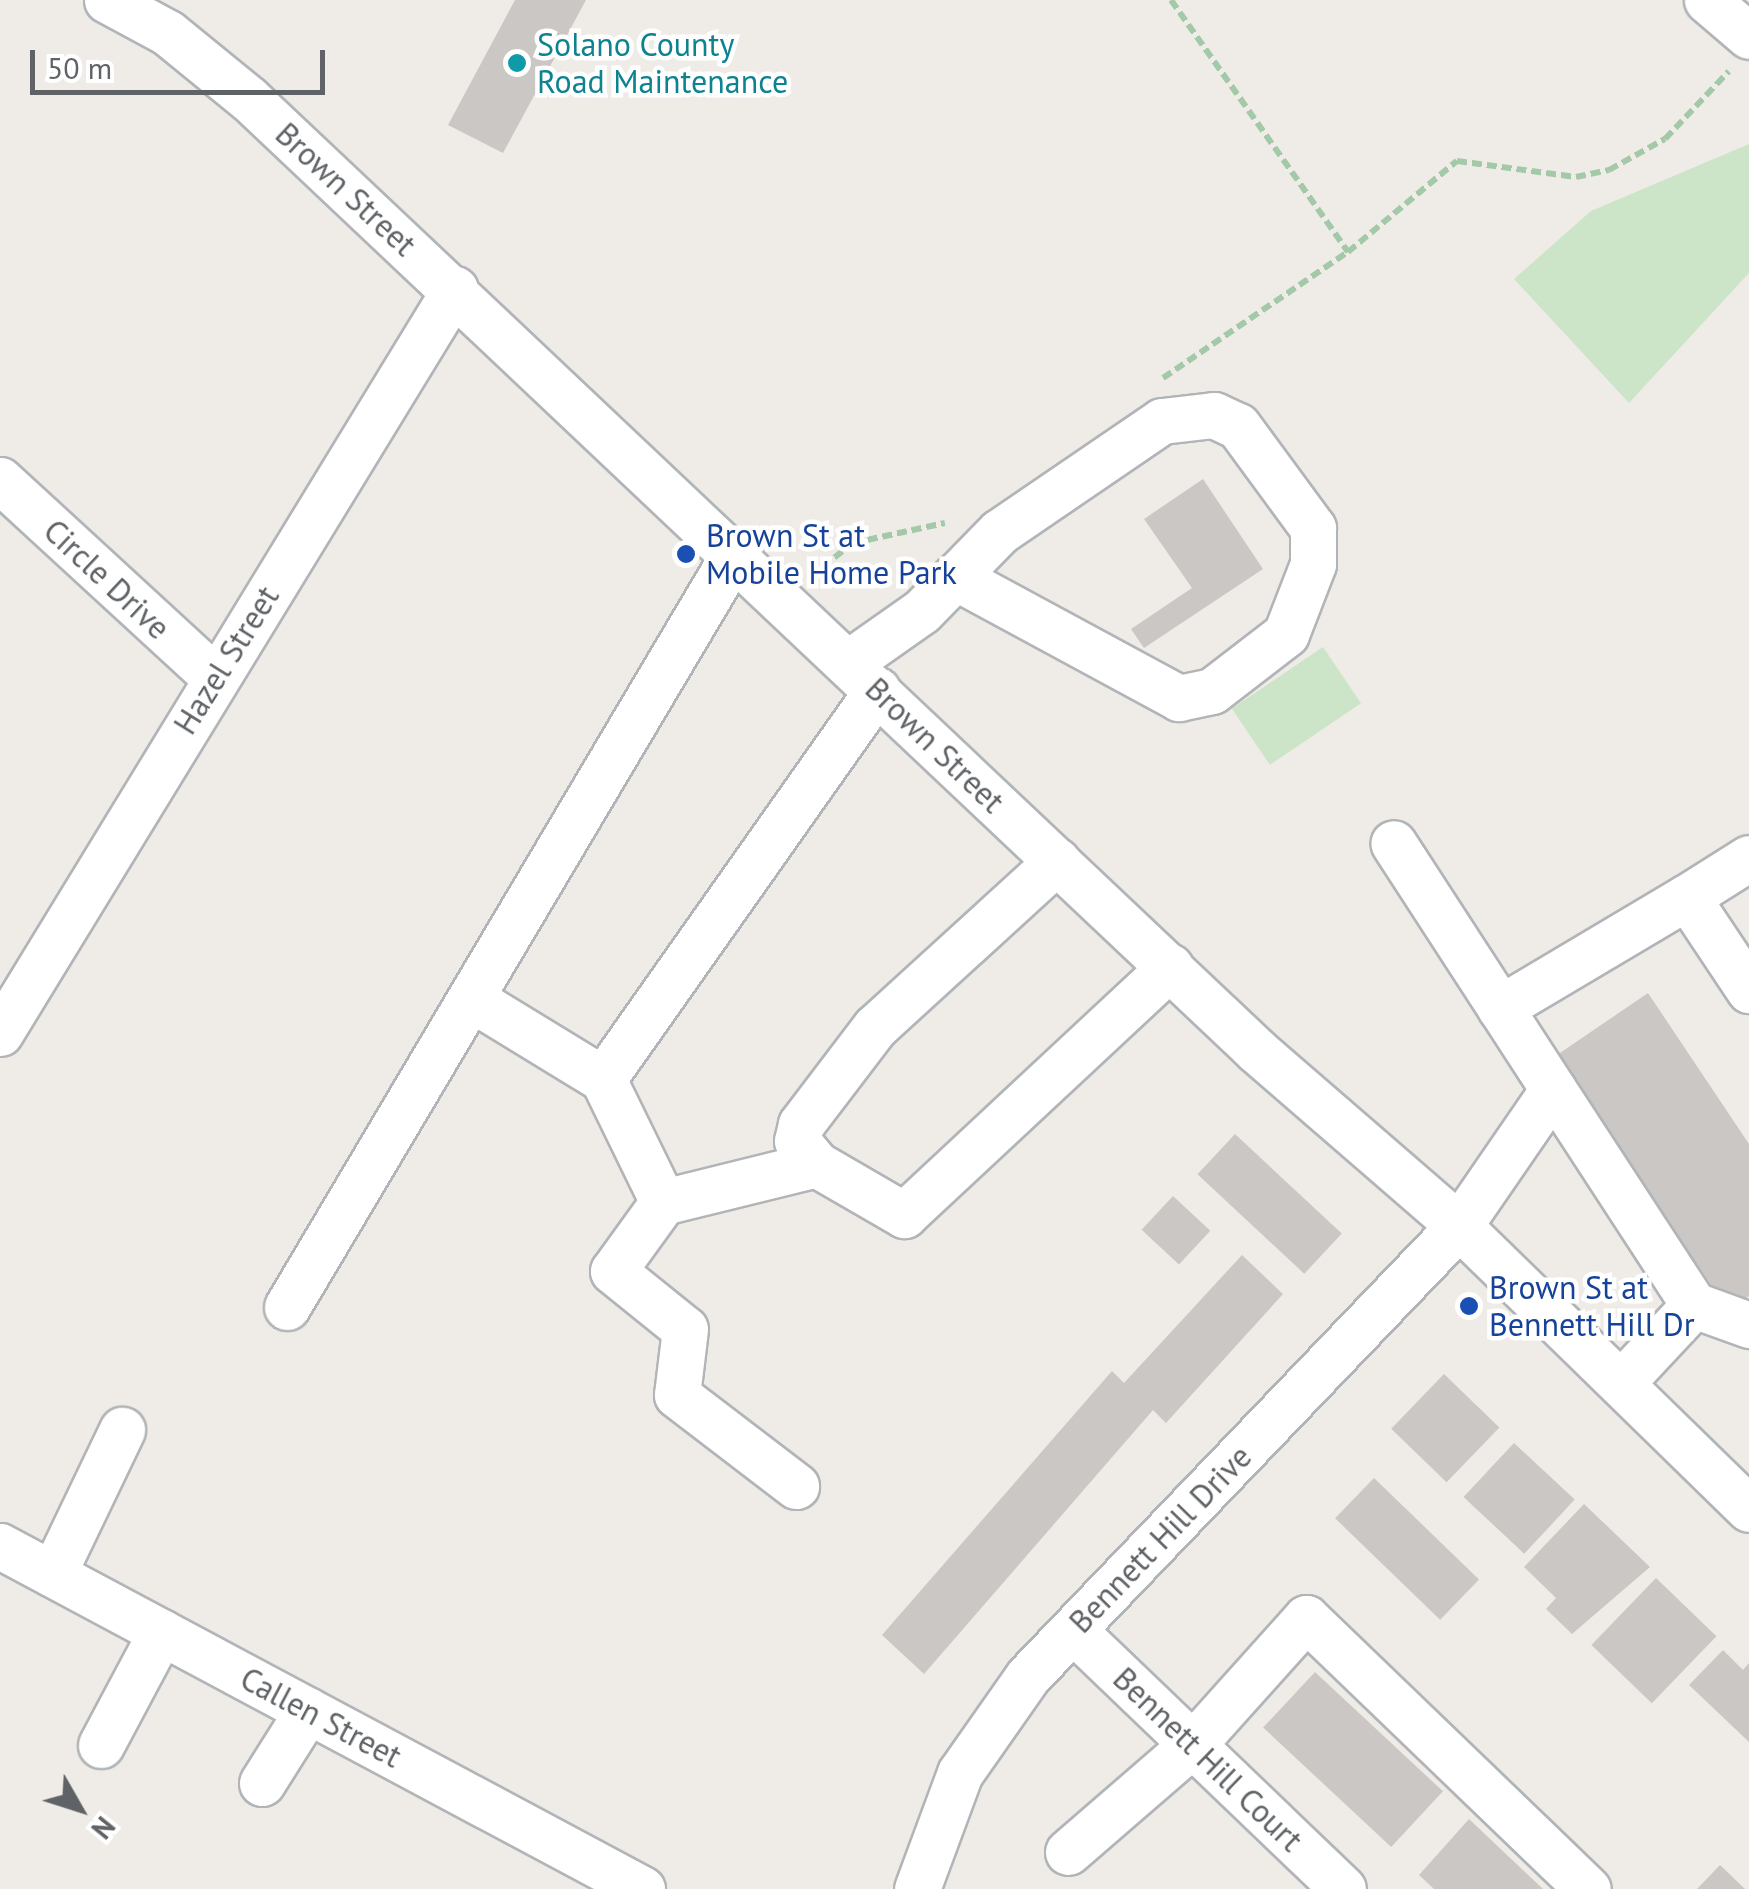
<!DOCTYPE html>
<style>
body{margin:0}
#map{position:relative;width:1749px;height:1889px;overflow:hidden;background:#efece7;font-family:"PT Sans",sans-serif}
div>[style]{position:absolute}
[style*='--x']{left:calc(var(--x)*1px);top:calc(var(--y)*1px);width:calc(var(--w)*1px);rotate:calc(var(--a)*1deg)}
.green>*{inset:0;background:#cce4c7;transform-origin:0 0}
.building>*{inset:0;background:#cbc7c4;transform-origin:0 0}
.path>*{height:6px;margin-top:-3px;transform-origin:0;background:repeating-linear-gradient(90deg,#a3c9a8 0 10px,transparent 0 15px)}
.roads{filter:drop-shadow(2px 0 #b2b5b8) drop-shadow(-2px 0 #b2b5b8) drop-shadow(0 2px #b2b5b8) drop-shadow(0 -2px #b2b5b8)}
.minor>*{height:45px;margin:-22.5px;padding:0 22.5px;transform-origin:22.5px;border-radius:22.5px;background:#fff}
.dots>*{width:28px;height:28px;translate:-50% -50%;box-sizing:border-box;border:5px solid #fff;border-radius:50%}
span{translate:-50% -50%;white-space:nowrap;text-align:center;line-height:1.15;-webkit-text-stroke:9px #fff;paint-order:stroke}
.culture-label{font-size:32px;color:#0d838f}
.left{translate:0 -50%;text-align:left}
.street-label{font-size:32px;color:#5f6366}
.transit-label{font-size:32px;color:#164399}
.north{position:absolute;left:30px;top:1759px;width:100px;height:100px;-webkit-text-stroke:8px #fff;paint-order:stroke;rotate:129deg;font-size:28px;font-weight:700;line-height:40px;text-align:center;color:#5f6366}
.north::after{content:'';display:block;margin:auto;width:35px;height:45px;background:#5f6366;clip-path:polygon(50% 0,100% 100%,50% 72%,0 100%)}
.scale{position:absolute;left:30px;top:50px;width:295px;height:45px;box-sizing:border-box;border:5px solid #5f6366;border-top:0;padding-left:12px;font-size:30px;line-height:35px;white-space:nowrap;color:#5f6366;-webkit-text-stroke:8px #fff;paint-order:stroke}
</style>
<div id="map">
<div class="green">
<i style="clip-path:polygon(1749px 144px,1749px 273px,1629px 403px,1514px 279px,1591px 211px)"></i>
<i style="left:1323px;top:647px;width:68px;height:110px;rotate:56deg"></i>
</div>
<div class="building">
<i style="clip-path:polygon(515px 0,586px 0,503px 153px,448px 125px)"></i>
<i style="clip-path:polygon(1203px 479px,1263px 569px,1144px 648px,1131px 629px,1192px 588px,1144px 519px)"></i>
<i style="clip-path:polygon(1648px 993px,1749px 1144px,1749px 1296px,1728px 1310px,1557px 1055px)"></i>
<i style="left:1235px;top:1134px;width:146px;height:55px;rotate:43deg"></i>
<i style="left:1173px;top:1196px;width:51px;height:46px;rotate:43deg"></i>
<i style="clip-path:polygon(1242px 1255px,1283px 1294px,1166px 1423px,1153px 1410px,924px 1674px,882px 1635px,1112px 1371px,1124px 1383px)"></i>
<i style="left:1444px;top:1374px;width:77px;height:76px;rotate:44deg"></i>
<i style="left:1514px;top:1443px;width:83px;height:74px;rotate:43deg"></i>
<i style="left:1374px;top:1478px;width:146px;height:56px;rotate:44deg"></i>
<i style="clip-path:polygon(1584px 1504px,1650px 1567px,1572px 1634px,1546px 1609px,1556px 1598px,1524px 1567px)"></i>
<i style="left:1656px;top:1578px;width:84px;height:93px;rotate:44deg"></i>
<i style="clip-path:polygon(1723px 1650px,1743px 1670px,1749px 1663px,1749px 1742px,1689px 1685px)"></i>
<i style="left:1315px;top:1672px;width:175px;height:76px;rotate:43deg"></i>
<i style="clip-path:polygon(1469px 1819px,1543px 1889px,1434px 1889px,1419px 1875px)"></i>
<i style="clip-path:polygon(1720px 1865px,1745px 1889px,1697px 1889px)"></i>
</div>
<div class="path">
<i style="--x:1171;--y:0;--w:308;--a:54.9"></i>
<i style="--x:1348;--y:252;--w:142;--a:-39.9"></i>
<i style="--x:1457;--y:161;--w:120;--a:7.7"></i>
<i style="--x:1576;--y:177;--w:34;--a:-12"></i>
<i style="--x:1609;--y:170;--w:64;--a:-29"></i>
<i style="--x:1665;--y:139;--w:93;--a:-46.7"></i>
<i style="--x:1163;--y:378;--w:224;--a:-34.3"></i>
<i style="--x:811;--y:576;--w:53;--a:-38.2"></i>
<i style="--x:853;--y:543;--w:94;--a:-12.3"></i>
</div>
<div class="roads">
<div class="minor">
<i style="--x:107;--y:0;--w:69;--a:28.4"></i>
<i style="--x:168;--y:33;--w:104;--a:39.2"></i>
<i style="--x:249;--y:99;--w:1386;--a:43.36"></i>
<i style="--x:1257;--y:1051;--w:267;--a:40.9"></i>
<i style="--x:1459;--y:1226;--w:405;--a:44.3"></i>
<i style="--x:1707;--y:0;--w:55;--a:40.6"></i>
<i style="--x:0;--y:480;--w:291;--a:42.6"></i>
<i style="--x:848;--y:663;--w:90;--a:-35.1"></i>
<i style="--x:922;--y:611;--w:110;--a:-45.7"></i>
<i style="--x:999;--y:532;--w:197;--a:-34.3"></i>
<i style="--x:1162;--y:421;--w:52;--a:-6.6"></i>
<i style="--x:1214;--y:415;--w:26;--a:25"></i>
<i style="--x:1238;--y:426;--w:127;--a:53.7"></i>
<i style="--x:1313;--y:528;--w:36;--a:90"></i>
<i style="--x:1313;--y:564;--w:75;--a:111.1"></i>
<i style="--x:1286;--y:634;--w:93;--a:142.4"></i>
<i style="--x:1212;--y:691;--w:34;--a:168"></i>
<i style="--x:1179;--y:698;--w:255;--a:-151.6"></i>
<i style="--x:1057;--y:861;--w:246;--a:137.6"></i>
<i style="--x:875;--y:1027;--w:122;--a:127.3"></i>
<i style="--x:801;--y:1124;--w:17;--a:103"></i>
<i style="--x:797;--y:1141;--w:30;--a:50"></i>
<i style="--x:816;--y:1164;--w:102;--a:30.1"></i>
<i style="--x:904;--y:1215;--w:364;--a:-43"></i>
<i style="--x:1687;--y:897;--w:73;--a:-32.2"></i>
<i style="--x:475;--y:1001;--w:150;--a:31.4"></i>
<i style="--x:603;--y:1079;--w:476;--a:-54.8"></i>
<i style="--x:1500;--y:1008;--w:217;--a:-30.7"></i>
<i style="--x:1687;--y:897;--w:112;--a:56.3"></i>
<i style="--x:0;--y:1033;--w:872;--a:-58.55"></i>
<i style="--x:603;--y:1079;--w:137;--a:64"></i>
<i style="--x:663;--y:1202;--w:158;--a:-13.9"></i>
<i style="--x:1553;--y:1089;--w:258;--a:56.9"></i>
<i style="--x:1694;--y:1305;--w:104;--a:133.1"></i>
<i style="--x:663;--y:1202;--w:85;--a:125.9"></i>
<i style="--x:613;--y:1271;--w:92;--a:38.9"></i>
<i style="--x:685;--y:1329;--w:66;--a:96.9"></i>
<i style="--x:677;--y:1395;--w:150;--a:37.4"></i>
<i style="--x:1694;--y:1305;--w:59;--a:20"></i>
<i style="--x:287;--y:1307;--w:876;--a:-59.31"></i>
<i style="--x:0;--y:1546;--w:728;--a:28.11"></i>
<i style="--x:53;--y:1574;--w:160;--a:-64.4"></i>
<i style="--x:1073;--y:1630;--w:374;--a:43.8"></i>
<i style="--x:101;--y:1745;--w:128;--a:-62"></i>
<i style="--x:262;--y:1783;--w:86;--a:-57.8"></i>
<i style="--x:1068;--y:1852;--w:167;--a:-40.9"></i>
<i style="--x:1194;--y:1743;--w:168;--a:-48.1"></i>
<i style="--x:1306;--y:1618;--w:391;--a:43.9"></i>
<i style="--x:917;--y:1889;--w:124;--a:-69.7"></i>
<i style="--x:960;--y:1773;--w:118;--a:-55"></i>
<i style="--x:1028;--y:1676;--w:623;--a:-46.24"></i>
<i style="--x:1459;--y:1226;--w:166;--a:-55.5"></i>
<i style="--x:1553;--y:1089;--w:293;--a:-123"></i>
</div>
</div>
<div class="dots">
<i style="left:517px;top:63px;background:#0f9aa8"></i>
<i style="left:686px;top:554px;background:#1a4fb4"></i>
<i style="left:1469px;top:1306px;background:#1a4fb4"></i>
</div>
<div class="culture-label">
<span class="left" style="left:537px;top:63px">Solano County<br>Road Maintenance</span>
</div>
<div class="street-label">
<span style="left:346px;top:189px;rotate:43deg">Brown Street</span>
<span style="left:107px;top:579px;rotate:43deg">Circle Drive</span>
<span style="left:226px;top:660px;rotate:-58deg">Hazel Street</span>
<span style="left:935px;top:745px;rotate:44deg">Brown Street</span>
<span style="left:1160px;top:1539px;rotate:-46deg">Bennett Hill Drive</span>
<span style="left:321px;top:1717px;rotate:28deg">Callen Street</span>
<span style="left:1208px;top:1759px;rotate:44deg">Bennett Hill Court</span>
</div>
<div class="transit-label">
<span class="left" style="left:706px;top:554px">Brown St at<br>Mobile Home Park</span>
<span class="left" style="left:1489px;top:1306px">Brown St at<br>Bennett Hill Dr</span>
</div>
<div class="north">N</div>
<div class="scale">50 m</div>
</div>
